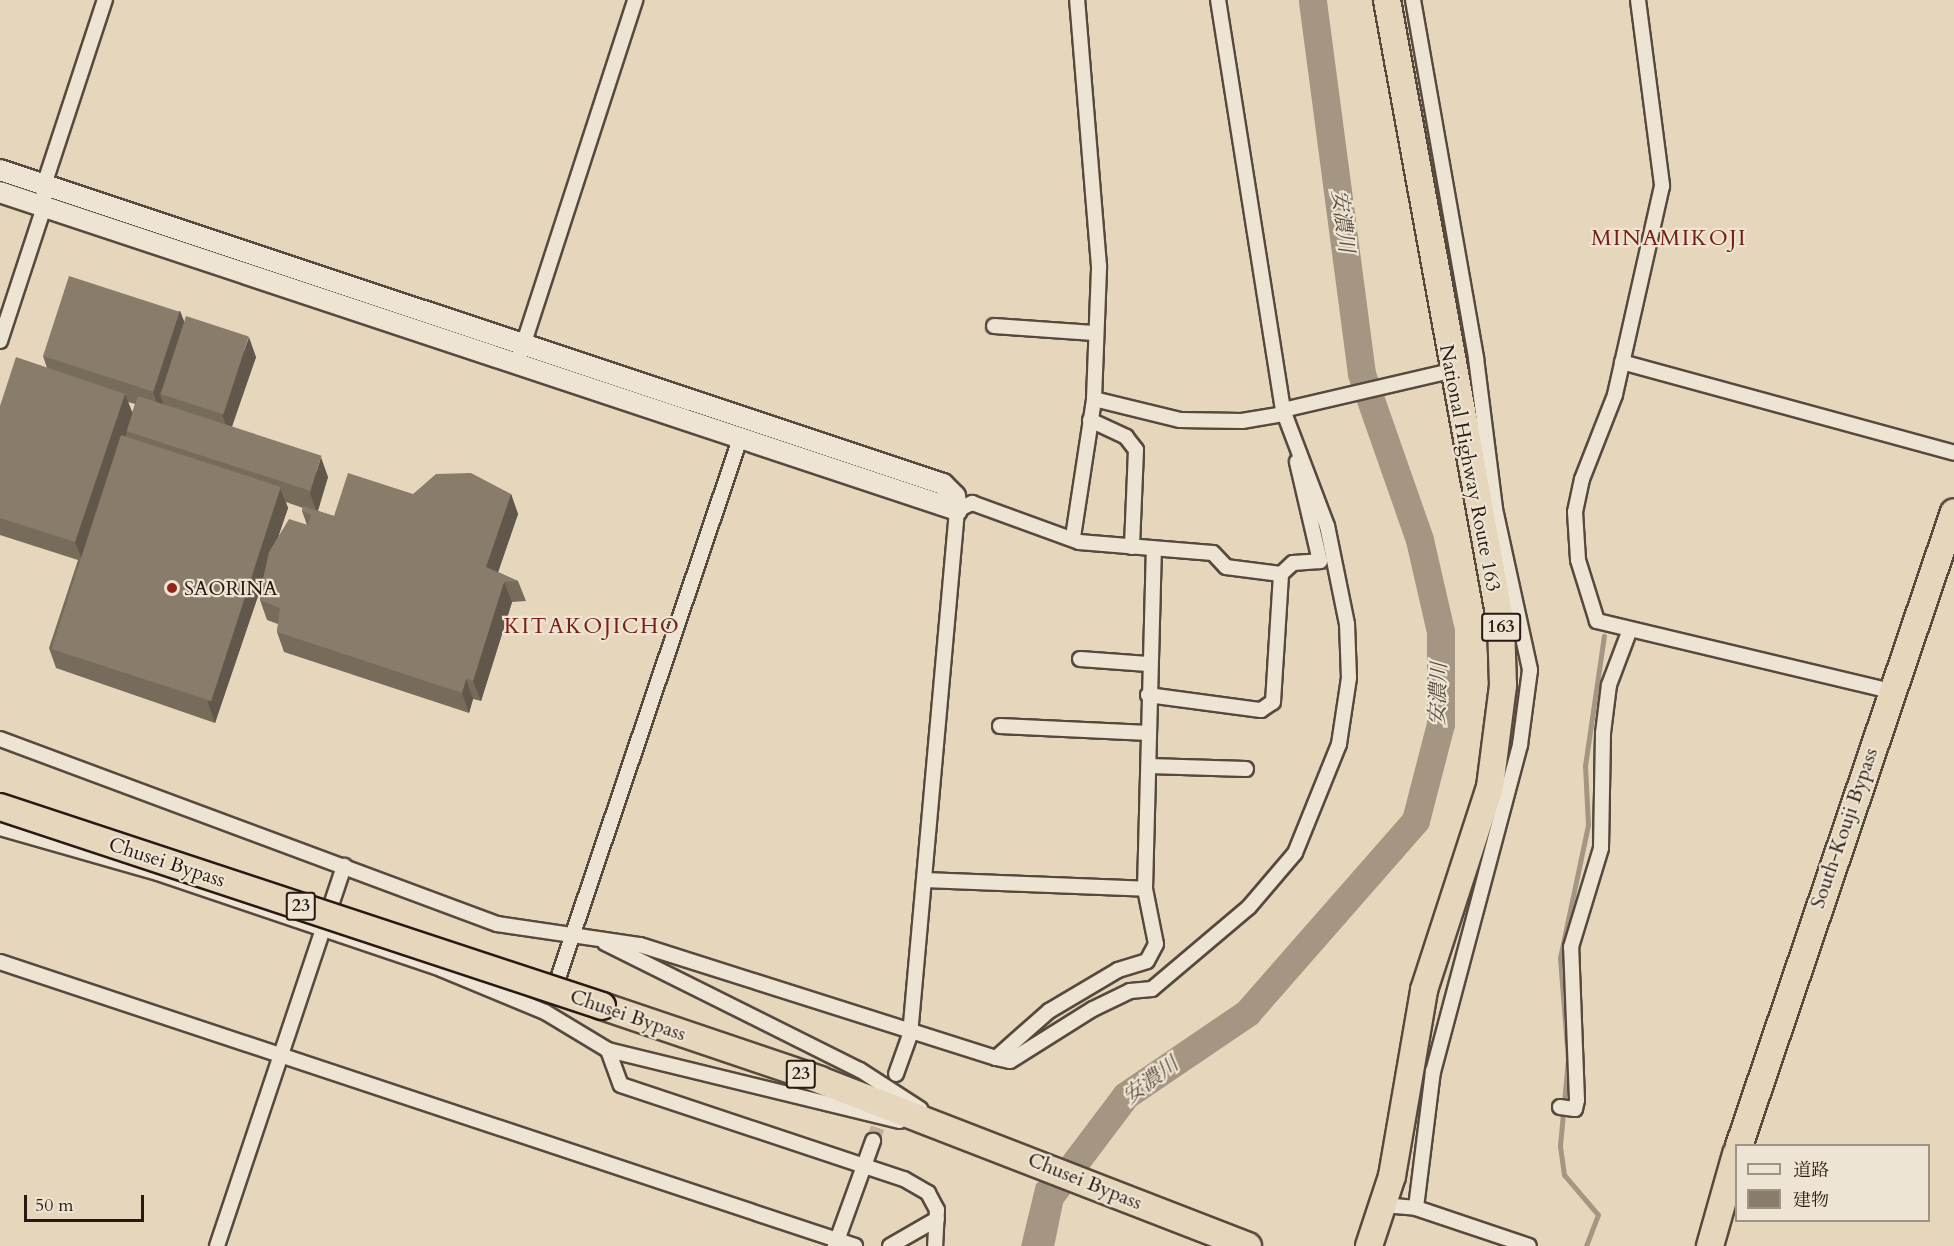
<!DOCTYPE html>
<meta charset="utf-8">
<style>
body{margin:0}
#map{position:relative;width:1954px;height:1246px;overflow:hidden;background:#e5d6bc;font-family:Cardo,"Noto Serif JP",serif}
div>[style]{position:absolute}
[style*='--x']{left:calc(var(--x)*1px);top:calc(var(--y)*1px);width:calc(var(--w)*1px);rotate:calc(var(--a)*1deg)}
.water>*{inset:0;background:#a59683}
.stream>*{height:4.5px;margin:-2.25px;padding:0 2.25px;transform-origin:2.25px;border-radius:2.25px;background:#a59683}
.river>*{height:28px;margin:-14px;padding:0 14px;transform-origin:14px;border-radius:14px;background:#a59683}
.street-tunnel>*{height:14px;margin-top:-7px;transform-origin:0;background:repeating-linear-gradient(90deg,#bfb09a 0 14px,transparent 0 21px)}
.roads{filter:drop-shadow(2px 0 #57493d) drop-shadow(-2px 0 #57493d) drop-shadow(0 2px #57493d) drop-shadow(0 -2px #57493d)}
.street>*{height:14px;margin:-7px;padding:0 7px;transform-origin:7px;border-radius:7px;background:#eee4d3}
.secondary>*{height:20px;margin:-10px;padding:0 10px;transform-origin:10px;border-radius:10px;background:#eee4d3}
.highway>*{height:26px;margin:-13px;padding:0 13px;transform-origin:13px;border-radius:13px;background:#e5d6bc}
.bridges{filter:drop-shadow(2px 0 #281a13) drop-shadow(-2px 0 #281a13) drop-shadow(0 2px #281a13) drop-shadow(0 -2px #281a13)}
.highway-bridge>*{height:26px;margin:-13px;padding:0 13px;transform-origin:13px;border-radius:13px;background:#e5d6bc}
.wall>*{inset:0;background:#776b5c}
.shaded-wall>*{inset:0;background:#61574b}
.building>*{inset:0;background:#8a7c6b;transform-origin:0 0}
.dots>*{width:16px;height:16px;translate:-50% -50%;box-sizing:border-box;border:3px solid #eee4d3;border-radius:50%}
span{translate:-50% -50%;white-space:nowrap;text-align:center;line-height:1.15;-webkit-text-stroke:4.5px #eee4d3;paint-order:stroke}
.shield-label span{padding:2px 4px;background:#eee4d3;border:2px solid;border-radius:4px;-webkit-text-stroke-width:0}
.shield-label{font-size:18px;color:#281a13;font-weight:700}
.street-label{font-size:20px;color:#281a13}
.poi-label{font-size:20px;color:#281a13}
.left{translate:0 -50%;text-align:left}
.water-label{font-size:21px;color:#5a4c40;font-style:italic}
.quarter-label{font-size:22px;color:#7a1f14;letter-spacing:1.5px}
.legend{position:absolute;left:1735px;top:1144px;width:195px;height:78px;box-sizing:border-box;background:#eee4d3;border:2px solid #9f9386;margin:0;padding:8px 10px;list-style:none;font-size:18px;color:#281a13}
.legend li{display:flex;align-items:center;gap:12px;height:30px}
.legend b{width:30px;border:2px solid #9f9386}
.scale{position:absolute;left:24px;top:1195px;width:120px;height:27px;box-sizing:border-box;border:3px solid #281a13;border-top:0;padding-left:8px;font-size:18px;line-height:21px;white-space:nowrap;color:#281a13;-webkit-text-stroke:4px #eee4d3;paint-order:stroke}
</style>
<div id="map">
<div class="water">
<i style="clip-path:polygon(1106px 1131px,1057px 1206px,1052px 1246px,1021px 1246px,1036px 1184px)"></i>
</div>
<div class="stream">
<i style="--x:1586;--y:1246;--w:33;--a:-69"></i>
<i style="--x:1598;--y:1215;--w:52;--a:-130.4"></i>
<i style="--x:1564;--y:1175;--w:29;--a:-98"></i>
<i style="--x:1560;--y:1146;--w:86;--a:-84.7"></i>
<i style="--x:1568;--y:1060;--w:102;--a:-94.5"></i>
<i style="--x:1560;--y:958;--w:136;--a:-78.1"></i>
<i style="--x:1588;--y:825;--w:59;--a:-92.9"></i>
<i style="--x:1585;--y:766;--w:131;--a:-81.7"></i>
</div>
<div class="river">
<i style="--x:1040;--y:1246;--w:50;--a:-78.5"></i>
<i style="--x:1050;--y:1197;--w:126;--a:-53"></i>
<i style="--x:1126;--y:1096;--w:148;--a:-34.2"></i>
<i style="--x:1248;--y:1013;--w:255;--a:-48.8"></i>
<i style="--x:1416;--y:821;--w:100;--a:-75.5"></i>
<i style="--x:1441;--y:724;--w:92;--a:-90"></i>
<i style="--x:1441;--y:632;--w:94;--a:-102.9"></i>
<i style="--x:1420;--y:540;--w:176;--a:-109.3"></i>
<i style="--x:1362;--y:374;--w:377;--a:-97.5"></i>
</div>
<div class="street-tunnel">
<i style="--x:873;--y:1141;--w:71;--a:-71.1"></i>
</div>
<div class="roads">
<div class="street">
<i style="--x:1413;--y:0;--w:364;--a:80"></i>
<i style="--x:1476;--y:358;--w:152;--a:82.8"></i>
<i style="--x:1495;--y:509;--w:165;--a:77.7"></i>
<i style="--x:1530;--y:670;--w:76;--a:97.6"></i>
<i style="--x:1520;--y:745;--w:337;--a:104.9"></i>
<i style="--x:1433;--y:1071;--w:138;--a:97.1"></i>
<i style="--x:1638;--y:0;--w:188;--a:82.6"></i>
<i style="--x:1662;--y:186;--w:214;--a:102.7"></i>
<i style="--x:1615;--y:395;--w:90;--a:111.4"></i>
<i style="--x:1582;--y:479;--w:34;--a:102"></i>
<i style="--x:1575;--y:512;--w:48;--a:86.4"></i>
<i style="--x:1578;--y:560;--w:64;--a:72.7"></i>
<i style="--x:1597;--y:621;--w:302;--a:13.4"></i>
<i style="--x:994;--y:326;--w:100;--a:4"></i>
<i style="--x:0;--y:341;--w:141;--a:-71.8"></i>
<i style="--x:44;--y:207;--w:22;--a:-90"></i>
<i style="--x:44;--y:185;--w:195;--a:-71.8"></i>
<i style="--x:1622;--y:362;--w:344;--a:15.3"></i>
<i style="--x:517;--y:364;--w:383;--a:-72"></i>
<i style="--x:1094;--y:399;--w:89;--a:13.7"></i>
<i style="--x:1180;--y:420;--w:62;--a:0.9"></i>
<i style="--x:1242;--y:421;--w:43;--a:-9.5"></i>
<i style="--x:1283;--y:410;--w:172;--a:-13.1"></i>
<i style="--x:1090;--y:420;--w:40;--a:25"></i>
<i style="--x:1126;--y:437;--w:16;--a:52"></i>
<i style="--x:1136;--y:450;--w:97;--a:92.4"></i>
<i style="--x:1073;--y:537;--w:140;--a:-81.3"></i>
<i style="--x:1094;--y:399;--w:133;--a:-87.8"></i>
<i style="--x:1099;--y:266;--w:267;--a:-94.7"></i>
<i style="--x:1080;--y:659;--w:68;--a:4.2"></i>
<i style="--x:1148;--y:695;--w:114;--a:7.6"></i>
<i style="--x:1261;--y:710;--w:14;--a:-34"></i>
<i style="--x:1273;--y:702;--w:128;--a:-86.4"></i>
<i style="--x:1000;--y:726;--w:149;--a:2.7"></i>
<i style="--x:0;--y:739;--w:530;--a:20.42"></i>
<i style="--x:497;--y:924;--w:145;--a:8.4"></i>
<i style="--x:640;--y:945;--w:374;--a:17.6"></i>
<i style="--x:996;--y:1058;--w:14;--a:12"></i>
<i style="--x:1010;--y:1061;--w:98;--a:-32.1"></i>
<i style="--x:1093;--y:1009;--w:41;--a:-25.9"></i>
<i style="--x:1130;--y:991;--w:22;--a:-5"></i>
<i style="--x:1152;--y:989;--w:127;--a:-40.2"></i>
<i style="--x:1249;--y:907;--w:71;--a:-49.6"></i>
<i style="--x:1295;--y:853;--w:118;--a:-68"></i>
<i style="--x:1339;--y:744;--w:67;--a:-81.4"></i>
<i style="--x:1349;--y:678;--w:54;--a:-92.1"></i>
<i style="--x:1347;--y:624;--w:100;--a:-101.5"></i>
<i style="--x:1327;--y:526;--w:124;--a:-110.8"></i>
<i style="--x:1283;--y:410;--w:415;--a:-99"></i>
<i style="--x:1149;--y:766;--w:97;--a:1.8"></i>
<i style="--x:0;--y:828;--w:164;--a:15.9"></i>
<i style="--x:158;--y:873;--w:299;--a:18.7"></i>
<i style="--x:441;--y:969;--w:113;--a:22.5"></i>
<i style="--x:545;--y:1012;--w:74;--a:31.1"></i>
<i style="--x:608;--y:1050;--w:300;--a:13.7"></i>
<i style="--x:925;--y:880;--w:220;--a:2.3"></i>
<i style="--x:605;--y:943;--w:285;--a:26.5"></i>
<i style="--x:860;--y:1070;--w:72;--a:33"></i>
<i style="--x:0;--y:962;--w:901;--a:18.37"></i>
<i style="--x:553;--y:993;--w:585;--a:-71.35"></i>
<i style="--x:608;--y:1050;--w:37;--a:70"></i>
<i style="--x:621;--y:1085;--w:298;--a:18.4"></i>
<i style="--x:904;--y:1179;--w:28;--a:30"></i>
<i style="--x:928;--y:1193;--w:19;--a:62"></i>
<i style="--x:937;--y:1210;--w:36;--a:93"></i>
<i style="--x:996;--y:1058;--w:71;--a:-41.6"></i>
<i style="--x:1049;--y:1011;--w:80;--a:-30.7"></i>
<i style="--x:1118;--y:970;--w:30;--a:-17"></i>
<i style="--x:1147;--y:961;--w:19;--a:-62"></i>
<i style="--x:1156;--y:944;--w:56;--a:-101.3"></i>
<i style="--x:1145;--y:889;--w:340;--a:-88.5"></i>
<i style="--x:896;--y:1074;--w:41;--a:-70.3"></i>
<i style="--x:910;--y:1035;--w:527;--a:-84.88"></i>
<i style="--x:957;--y:510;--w:17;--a:-25"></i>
<i style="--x:972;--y:503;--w:114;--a:20"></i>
<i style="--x:1079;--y:542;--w:134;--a:4.7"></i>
<i style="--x:1213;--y:553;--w:19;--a:47"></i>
<i style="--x:1226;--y:567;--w:55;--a:7.3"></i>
<i style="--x:1281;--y:574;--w:16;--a:-43"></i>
<i style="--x:1293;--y:563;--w:27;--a:-4"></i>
<i style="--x:1320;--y:561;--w:102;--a:-103.1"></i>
<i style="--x:1560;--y:1107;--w:15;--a:8"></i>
<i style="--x:1575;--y:1109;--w:9;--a:-77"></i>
<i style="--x:1577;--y:1100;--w:153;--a:-92.2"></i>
<i style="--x:1571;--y:947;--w:103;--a:-73.1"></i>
<i style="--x:1601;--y:848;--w:115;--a:-89"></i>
<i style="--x:1603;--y:733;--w:48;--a:-82.9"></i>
<i style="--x:1609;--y:685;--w:57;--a:-69.3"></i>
<i style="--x:1383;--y:1205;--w:33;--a:5"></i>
<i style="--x:1416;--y:1208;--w:119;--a:18.6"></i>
<i style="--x:217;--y:1246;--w:401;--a:-71.5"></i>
<i style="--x:835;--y:1246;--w:112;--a:-70.1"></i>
<i style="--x:890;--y:1246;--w:54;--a:-29.9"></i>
</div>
<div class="secondary">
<i style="--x:0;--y:170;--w:994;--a:18.42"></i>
<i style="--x:943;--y:484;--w:17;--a:45"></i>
<i style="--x:955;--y:496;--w:14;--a:82"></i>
<i style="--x:957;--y:510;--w:1008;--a:-161.62"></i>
</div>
<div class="highway">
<i style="--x:602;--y:1006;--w:230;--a:18.7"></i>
<i style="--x:820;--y:1080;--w:459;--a:21.2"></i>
<i style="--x:1739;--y:1146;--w:669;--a:-71.27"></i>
<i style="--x:1369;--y:1246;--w:74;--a:-71.8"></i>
<i style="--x:1392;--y:1176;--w:189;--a:-80.2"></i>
<i style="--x:1424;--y:990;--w:213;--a:-72"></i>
<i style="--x:1490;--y:787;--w:103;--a:-82.7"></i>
<i style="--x:1503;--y:685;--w:60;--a:-91.9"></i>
<i style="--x:1501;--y:625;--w:635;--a:-100.34"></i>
<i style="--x:1710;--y:1246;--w:96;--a:-74.2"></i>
</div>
</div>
<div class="bridges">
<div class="highway-bridge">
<i style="--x:0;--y:807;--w:634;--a:18.29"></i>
</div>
</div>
<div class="wall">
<i style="clip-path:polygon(evenodd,180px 311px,184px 322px,256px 357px,232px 427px,328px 477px,318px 511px,334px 516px,413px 494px,511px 494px,518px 514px,498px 572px,518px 581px,526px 601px,512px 602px,481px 701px,473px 699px,469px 713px,284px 652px,277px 632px,278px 624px,267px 620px,260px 600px,262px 583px,215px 723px,56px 668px,49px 648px,78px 560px,0 535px,0 406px,47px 368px,43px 356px,180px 311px,128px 402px,135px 404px,132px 413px,128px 402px,180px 311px,286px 502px,303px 508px,302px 511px,307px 525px,278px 537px,288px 508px,286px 502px)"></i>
</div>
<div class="shaded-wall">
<i style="clip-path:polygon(180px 311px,188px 331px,160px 394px,163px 403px,160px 412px,153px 392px)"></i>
<i style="clip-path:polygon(249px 337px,256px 357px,229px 434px,222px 414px)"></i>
<i style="clip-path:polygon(125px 394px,133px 414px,83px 562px,75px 542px)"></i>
<i style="clip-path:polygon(321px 457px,328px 477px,317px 513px,310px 493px)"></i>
<i style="clip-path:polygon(280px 488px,288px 508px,215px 723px,208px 703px)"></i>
<i style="clip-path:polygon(511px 494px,518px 514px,493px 587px,486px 567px)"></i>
<i style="clip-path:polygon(504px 582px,512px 602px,481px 701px,473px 681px)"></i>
<i style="clip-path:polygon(466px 679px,473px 699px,469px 713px,462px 693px)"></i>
</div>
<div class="building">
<i style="left:69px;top:276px;width:116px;height:84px;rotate:18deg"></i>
<i style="left:186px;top:316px;width:66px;height:82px;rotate:18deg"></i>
<i style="clip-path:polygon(16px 357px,125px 394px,75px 542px,0 518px,0 406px)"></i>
<i style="left:138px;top:396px;width:193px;height:37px;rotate:18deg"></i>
<i style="left:121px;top:435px;width:168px;height:225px;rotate:18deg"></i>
<i style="clip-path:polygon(348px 473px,413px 494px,436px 474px,471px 473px,511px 494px,486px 567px,518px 581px,504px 582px,473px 681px,466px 679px,462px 693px,277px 632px,280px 608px,260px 600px,260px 592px,269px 552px,289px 519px,308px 525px,311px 515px,302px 511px,303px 506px,334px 516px)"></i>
</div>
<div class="dots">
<i style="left:172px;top:588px;background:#8f2418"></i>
</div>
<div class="shield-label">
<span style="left:1501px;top:627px">163</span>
<span style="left:301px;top:906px">23</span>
<span style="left:801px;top:1074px">23</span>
</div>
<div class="street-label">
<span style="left:1470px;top:468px;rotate:79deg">National Highway Route 163</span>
<span style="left:1844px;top:828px;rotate:-71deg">South-Kouji Bypass</span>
<span style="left:167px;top:862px;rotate:18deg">Chusei Bypass</span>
<span style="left:628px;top:1015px;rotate:19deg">Chusei Bypass</span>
<span style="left:1085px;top:1181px;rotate:22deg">Chusei Bypass</span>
</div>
<div class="poi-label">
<span class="left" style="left:184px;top:588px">SAORINA</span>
</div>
<div class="water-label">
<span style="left:1342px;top:221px;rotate:83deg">安濃川</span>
<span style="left:1439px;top:694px;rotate:-88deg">安濃川</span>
<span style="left:1151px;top:1081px;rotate:-37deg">安濃川</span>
</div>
<div class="quarter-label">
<span style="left:1669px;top:239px">MINAMIKOJI</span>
<span style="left:592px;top:627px">KITAKOJICHO</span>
</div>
<ul class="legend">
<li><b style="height:8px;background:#eee4d3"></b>道路</li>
<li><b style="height:16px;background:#8a7c6b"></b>建物</li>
</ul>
<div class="scale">50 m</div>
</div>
